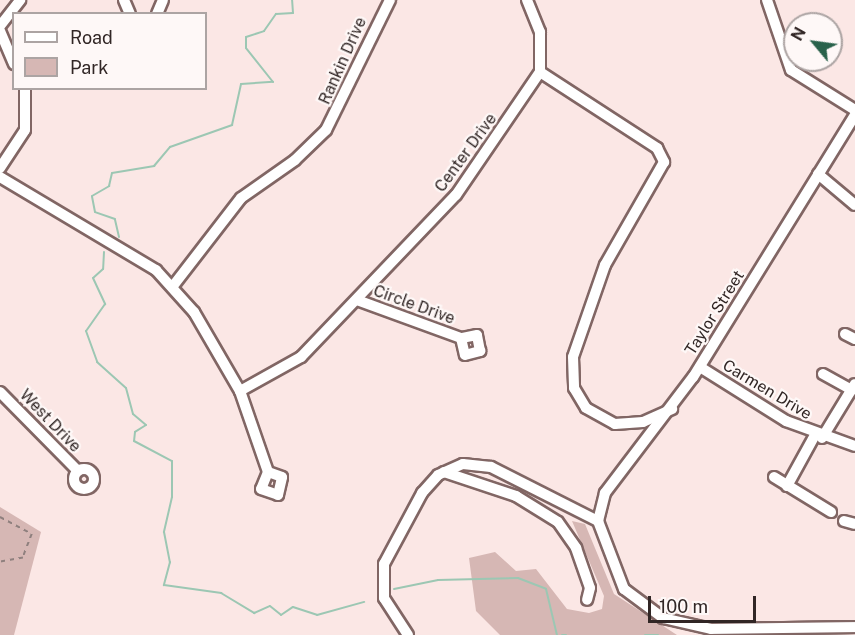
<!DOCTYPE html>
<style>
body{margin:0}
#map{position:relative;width:855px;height:635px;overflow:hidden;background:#fbe7e5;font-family:"Public Sans",sans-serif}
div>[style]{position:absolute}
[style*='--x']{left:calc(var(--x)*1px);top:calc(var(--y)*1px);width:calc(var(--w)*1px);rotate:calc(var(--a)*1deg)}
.green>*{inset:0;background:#d6b7b4}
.stream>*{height:2px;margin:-1px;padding:0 1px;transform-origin:1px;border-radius:1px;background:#9cc7b3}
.path>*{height:1.5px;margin-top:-0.75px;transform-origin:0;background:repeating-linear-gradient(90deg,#8f807e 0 4.5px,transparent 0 9px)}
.roads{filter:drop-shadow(2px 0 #816664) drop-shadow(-2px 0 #816664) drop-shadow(0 2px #816664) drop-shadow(0 -2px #816664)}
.minor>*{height:10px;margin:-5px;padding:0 5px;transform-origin:5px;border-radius:5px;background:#fff}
.minor>.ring{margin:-5px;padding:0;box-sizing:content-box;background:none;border:10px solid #fff;border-radius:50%}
span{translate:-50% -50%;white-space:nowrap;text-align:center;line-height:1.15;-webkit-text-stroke:4.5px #fef8f7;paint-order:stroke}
.street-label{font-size:16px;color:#312625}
.legend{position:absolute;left:12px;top:12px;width:195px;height:78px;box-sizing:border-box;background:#fef8f7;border:2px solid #aca4a3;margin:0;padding:8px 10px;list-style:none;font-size:18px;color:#312625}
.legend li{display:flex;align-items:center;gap:12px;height:30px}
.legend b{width:30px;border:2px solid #aca4a3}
.north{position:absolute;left:783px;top:12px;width:60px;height:60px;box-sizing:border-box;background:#fef8f7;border:2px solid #aca4a3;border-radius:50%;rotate:299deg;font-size:16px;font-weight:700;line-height:24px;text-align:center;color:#312625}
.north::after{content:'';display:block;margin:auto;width:21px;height:27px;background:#29624b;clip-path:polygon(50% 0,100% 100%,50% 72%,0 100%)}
.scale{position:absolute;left:648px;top:596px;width:108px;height:27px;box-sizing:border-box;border:3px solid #312625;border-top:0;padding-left:8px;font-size:18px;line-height:21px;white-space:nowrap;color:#312625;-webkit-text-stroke:4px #fef8f7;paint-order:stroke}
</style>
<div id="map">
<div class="green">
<i style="clip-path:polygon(0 507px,41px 532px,14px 635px,0 635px)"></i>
<i style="clip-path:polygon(572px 521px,585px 524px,614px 594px,677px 635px,500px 635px,476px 611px,469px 558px,495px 552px,516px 571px,536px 569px,567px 609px,589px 613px,602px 609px,604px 596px)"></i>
</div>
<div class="stream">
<i style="--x:119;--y:237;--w:18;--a:-103"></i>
<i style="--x:115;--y:219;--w:21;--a:-161"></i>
<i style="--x:95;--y:212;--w:16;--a:-101"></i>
<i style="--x:92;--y:196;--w:20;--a:-30"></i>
<i style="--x:109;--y:186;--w:13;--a:-77"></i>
<i style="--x:112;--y:173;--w:43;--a:-9.5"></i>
<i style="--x:154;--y:166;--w:25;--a:-50"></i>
<i style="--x:170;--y:147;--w:66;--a:-19.5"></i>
<i style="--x:232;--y:125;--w:42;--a:-77.6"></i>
<i style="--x:241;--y:84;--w:32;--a:-4"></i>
<i style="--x:273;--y:82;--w:43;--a:-128.5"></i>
<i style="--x:246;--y:48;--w:11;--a:-90"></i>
<i style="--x:246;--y:37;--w:19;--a:-18"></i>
<i style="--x:264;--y:31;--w:21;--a:-55"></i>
<i style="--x:276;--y:14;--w:17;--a:-3"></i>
<i style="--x:293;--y:13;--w:13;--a:-94"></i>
<i style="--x:104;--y:252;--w:17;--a:93"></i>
<i style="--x:103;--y:269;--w:13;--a:138"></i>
<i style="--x:93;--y:278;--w:29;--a:65"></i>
<i style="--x:105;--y:304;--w:33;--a:125"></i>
<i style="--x:86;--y:331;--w:33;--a:70"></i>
<i style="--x:97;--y:362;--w:39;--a:42"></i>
<i style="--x:126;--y:388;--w:27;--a:75"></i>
<i style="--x:133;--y:414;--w:17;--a:40"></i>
<i style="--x:146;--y:425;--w:13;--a:148"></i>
<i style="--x:135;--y:432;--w:9;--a:96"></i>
<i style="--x:134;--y:441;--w:43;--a:27.8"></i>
<i style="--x:172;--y:461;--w:36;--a:90"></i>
<i style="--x:172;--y:497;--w:36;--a:103"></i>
<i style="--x:164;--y:532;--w:31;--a:79"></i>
<i style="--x:170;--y:562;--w:24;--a:105"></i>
<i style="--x:164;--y:585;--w:58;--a:8"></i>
<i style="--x:221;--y:593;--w:39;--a:31"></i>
<i style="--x:254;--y:613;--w:17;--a:-24"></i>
<i style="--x:270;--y:606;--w:14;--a:39"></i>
<i style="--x:281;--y:615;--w:14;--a:-34"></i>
<i style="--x:293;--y:607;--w:25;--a:18"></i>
<i style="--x:317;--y:615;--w:49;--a:-15.5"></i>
<i style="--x:394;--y:589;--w:45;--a:-11.6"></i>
<i style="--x:438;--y:580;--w:80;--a:-1.4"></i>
<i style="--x:518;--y:578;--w:30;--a:21"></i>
<i style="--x:546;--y:589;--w:47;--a:76.6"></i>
<i style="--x:562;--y:635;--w:4;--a:0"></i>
<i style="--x:645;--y:635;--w:13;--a:0"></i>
</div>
<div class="path">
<i style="--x:0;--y:517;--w:36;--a:28"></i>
<i style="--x:32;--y:534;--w:26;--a:111"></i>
<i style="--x:23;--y:558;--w:23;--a:170"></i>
</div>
<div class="roads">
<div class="minor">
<i style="--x:124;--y:0;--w:15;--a:67"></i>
<i style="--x:527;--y:0;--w:35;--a:68"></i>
<i style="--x:540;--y:32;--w:40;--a:90"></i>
<i style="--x:767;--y:0;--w:74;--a:71.1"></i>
<i style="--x:791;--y:70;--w:75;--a:32"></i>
<i style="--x:157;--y:14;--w:15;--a:-67"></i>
<i style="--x:0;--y:26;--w:33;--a:-52"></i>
<i style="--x:0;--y:31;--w:36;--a:67"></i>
<i style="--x:855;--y:115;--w:308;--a:121.7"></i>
<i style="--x:693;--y:377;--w:146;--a:127.2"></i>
<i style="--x:605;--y:493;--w:29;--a:104"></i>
<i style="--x:598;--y:521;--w:73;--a:69.1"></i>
<i style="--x:624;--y:589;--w:49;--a:36.6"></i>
<i style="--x:663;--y:618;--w:49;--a:12.9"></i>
<i style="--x:711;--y:629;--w:144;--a:-0.8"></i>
<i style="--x:0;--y:168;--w:45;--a:-56.7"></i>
<i style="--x:25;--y:130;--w:42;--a:-90"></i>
<i style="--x:818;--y:174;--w:48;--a:40"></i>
<i style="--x:0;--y:177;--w:182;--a:30.8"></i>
<i style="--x:156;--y:270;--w:57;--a:47.9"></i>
<i style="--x:194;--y:312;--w:91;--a:59.8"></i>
<i style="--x:240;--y:391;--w:70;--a:-29.1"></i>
<i style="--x:301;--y:357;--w:224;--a:-46.3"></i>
<i style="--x:456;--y:195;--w:149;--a:-55.7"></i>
<i style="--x:540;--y:72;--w:140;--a:33"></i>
<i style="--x:657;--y:148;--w:16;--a:63"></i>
<i style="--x:664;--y:162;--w:119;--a:119.8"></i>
<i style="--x:605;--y:265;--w:97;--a:109.2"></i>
<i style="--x:573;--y:357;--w:31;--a:88"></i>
<i style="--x:574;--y:388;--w:23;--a:59"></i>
<i style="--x:586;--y:408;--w:33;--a:29"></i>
<i style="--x:615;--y:424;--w:28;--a:-4"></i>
<i style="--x:643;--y:422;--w:32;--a:-24"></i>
<i style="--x:173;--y:286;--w:111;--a:-52.3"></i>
<i style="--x:241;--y:198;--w:66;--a:-35.1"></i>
<i style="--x:295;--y:160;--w:43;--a:-44.1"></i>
<i style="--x:326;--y:130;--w:145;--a:-63.8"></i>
<i style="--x:357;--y:300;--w:111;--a:20.1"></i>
<i style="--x:461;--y:338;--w:17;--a:77"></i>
<i style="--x:465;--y:355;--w:16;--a:-15"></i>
<i style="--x:480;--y:351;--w:16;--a:-101"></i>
<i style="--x:477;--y:335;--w:16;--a:169"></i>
<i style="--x:845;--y:334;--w:11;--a:27"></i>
<i style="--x:700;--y:367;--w:102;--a:32.1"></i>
<i style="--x:786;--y:421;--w:73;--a:19.9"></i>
<i style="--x:823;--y:374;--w:33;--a:29"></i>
<i style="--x:240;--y:391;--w:86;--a:70.9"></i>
<i style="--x:268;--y:472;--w:18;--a:112"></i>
<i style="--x:261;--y:489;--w:18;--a:19"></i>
<i style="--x:278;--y:495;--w:18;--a:-77"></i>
<i style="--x:282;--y:477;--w:15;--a:-160"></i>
<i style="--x:0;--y:392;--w:111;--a:45.4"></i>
<i style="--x:822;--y:438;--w:63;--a:-58.6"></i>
<i class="ring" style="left:74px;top:469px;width:10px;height:10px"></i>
<i style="--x:444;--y:472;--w:76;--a:18.4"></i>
<i style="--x:516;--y:496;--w:49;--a:31.8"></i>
<i style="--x:558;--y:522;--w:32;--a:55"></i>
<i style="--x:576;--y:548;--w:42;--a:70.7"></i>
<i style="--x:590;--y:588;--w:12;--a:104"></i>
<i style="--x:774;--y:477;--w:67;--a:31.6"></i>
<i style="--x:787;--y:486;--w:58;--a:-61.2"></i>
<i style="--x:844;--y:521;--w:11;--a:15"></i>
<i style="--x:408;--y:635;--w:44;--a:-123"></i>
<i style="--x:384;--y:598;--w:34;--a:-90"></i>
<i style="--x:384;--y:564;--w:81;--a:-61.8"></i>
<i style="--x:422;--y:493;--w:24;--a:-48"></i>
<i style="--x:438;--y:475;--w:27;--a:-24"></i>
<i style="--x:463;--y:464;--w:28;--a:6"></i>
<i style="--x:491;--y:467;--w:120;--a:26.8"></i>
</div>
</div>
<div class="street-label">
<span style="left:343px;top:61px;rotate:-66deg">Rankin Drive</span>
<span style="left:466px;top:153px;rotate:-54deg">Center Drive</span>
<span style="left:414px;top:305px;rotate:20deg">Circle Drive</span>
<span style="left:715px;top:313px;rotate:-58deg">Taylor Street</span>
<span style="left:767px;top:390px;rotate:31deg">Carmen Drive</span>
<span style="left:50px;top:421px;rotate:46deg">West Drive</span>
</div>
<ul class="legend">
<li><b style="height:8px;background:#fff"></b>Road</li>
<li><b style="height:16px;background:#d6b7b4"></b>Park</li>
</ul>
<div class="north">N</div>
<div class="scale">100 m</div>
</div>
